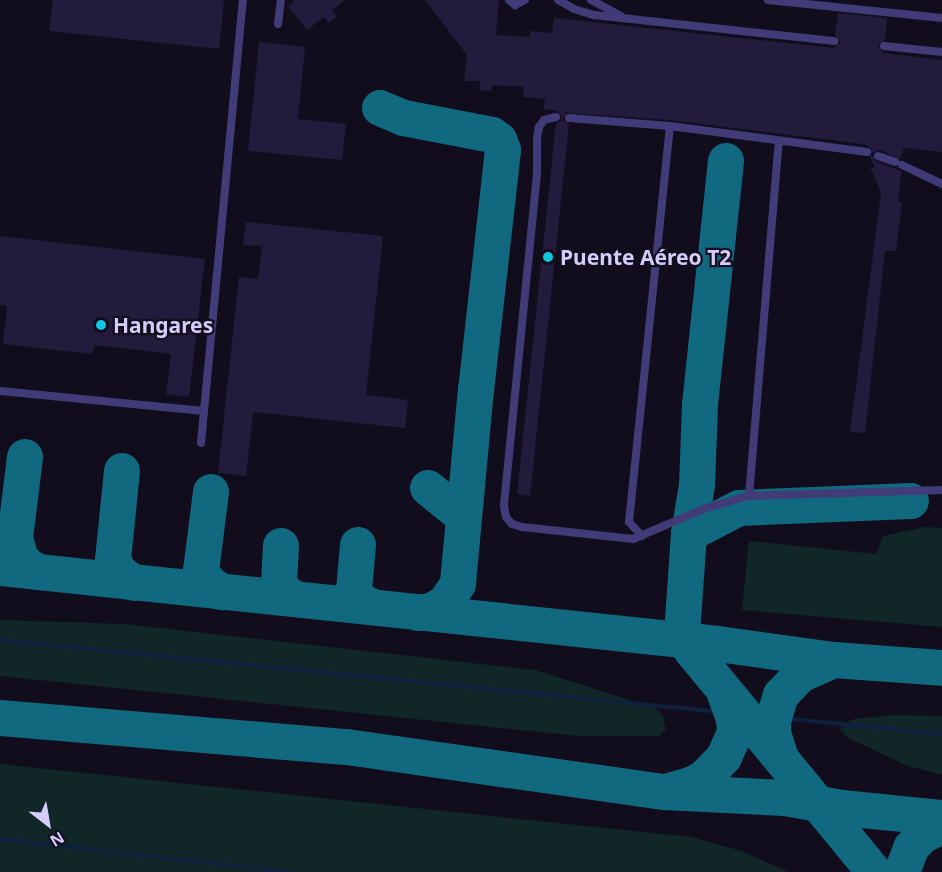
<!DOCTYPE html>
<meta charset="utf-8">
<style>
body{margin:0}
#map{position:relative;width:942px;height:872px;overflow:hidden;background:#110d1d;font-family:"Noto Sans",sans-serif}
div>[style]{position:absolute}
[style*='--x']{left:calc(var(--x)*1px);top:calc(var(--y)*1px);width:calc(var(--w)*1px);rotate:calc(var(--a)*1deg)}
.green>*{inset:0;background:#112626}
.stream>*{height:4px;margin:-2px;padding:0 2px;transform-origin:2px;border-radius:2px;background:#0f203f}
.taxiway>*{height:36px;margin:-18px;padding:0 18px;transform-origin:18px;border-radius:18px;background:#116980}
.building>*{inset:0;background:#231b3c}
.service>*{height:8px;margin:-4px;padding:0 4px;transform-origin:4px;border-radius:4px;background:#413c78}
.dots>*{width:16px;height:16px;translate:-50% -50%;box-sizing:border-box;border:3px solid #110d1d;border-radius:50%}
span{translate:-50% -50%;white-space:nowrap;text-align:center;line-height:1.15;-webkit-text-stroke:4.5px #110d1d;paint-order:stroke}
.poi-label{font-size:21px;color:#d4cdfb;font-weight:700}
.left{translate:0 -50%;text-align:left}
.north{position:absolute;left:18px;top:794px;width:60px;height:60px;-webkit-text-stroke:4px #110d1d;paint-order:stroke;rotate:149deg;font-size:16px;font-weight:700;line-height:24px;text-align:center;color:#d4cdfb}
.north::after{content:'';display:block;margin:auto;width:21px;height:27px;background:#d4cdfb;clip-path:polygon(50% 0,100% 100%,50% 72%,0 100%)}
</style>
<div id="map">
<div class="green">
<i style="clip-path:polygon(925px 527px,942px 528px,942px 627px,742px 610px,749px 541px,876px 554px,883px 536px)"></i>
<i style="clip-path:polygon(0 620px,125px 624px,535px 670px,655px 708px,663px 716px,666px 729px,659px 736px,578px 736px,0 676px)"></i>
<i style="clip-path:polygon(893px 715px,942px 716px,942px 775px,905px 765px,847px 737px,840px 730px,843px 724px,854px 719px)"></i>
<i style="clip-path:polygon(0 764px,691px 837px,742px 851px,788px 872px,0 872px)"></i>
</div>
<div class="stream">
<i style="--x:0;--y:640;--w:947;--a:5.7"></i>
<i style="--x:0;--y:839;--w:290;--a:6.5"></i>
</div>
<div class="taxiway">
<i style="--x:380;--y:108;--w:26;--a:23"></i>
<i style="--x:404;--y:118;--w:90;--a:10.9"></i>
<i style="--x:492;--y:135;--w:9;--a:36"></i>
<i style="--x:499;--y:140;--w:11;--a:68"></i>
<i style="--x:503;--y:150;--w:241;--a:96.4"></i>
<i style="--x:476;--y:389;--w:196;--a:95.3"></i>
<i style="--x:458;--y:584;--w:23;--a:124"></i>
<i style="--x:445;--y:603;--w:16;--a:150"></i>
<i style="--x:431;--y:611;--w:13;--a:171"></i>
<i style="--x:726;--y:161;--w:245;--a:96.1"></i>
<i style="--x:700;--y:405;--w:80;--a:92.1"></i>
<i style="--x:697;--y:485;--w:50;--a:99.3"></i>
<i style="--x:689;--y:534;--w:100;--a:94"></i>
<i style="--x:682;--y:634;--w:20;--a:60"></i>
<i style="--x:692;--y:651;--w:286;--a:50.5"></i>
<i style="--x:25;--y:457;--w:83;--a:97"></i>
<i style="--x:15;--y:539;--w:24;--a:73"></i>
<i style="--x:22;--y:562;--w:19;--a:32"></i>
<i style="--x:122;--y:471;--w:89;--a:95.8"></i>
<i style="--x:113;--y:560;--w:13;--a:63"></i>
<i style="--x:119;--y:572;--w:19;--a:35"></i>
<i style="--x:428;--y:488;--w:46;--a:38.9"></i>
<i style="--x:211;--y:492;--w:80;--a:97.2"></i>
<i style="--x:201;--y:571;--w:14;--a:56"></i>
<i style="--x:209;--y:583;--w:16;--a:35"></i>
<i style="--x:689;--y:534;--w:56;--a:-27.5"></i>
<i style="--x:739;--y:508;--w:172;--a:-2.3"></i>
<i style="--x:358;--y:545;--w:45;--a:95.1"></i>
<i style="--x:354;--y:590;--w:11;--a:63"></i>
<i style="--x:359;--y:600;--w:16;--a:27"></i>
<i style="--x:281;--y:546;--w:37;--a:93"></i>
<i style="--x:279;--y:583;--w:10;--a:61"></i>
<i style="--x:284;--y:592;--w:12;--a:31"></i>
<i style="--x:0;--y:568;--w:722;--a:6.04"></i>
<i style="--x:718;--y:644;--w:117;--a:7.9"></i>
<i style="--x:834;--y:660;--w:108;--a:4.2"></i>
<i style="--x:0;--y:718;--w:348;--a:4.8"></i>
<i style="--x:347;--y:747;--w:321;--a:8.1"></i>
<i style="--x:665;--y:792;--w:120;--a:2.9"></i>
<i style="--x:785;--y:798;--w:58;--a:10"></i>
<i style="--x:842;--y:808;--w:100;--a:5.7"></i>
<i style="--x:781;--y:758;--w:26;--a:-108"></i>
<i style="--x:773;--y:733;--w:12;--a:-90"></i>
<i style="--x:773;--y:721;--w:27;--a:-73"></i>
<i style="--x:781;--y:695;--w:28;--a:-46"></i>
<i style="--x:800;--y:675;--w:37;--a:-24"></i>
<i style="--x:669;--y:791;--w:25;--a:-16"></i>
<i style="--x:693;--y:784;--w:13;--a:-29"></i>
<i style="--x:704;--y:778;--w:29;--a:-46"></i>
<i style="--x:724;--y:757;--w:27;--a:-66"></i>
<i style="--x:735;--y:732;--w:13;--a:-94"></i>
<i style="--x:734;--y:719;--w:27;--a:-110"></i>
<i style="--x:902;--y:872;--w:26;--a:-69"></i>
<i style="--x:911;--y:848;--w:16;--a:-47"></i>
<i style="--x:922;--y:836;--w:22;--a:-27"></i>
</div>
<div class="building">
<i style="clip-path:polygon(53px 0,224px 0,219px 49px,49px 31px)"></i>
<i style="clip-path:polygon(295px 0,345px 0,332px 10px,337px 16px,329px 23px,324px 17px,307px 30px,288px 6px)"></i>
<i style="clip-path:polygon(425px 0,499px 0,496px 35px,530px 37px,530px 31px,552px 33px,554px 18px,834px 48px,841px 42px,835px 35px,838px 13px,887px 18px,885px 40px,878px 45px,883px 53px,942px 60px,942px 152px,904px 148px,900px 159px,880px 150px,873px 153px,871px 148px,863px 144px,670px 120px,566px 113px,563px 120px,569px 124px,530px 496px,517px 494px,556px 123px,561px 121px,562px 116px,557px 111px,543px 109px,545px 99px,523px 97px,524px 87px,492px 85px,491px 91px,479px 90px,480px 81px,464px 81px,467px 55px)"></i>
<i style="clip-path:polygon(259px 42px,305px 47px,298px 119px,346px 124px,342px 160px,248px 151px)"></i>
<i style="clip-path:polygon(872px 155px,875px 161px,901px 171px,898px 202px,902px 202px,896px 251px,885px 251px,865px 433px,850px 432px,881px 193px,870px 167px,875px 168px,870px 157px)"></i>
<i style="clip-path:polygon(246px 222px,383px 236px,366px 395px,408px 400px,405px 428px,253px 412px,246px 476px,218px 473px,239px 277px,258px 279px,262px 246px,243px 245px)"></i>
<i style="clip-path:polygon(0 236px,205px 259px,189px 397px,166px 394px,171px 354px,94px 345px,92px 354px,3px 344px,7px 306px,0 305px)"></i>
</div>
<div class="service">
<i style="--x:509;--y:0;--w:8;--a:40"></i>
<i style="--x:515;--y:5;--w:11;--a:-27"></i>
<i style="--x:558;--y:0;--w:18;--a:29"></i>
<i style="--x:574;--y:9;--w:21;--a:17"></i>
<i style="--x:594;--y:15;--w:242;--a:6.2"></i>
<i style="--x:591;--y:0;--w:34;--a:28"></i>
<i style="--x:768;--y:0;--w:175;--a:5.9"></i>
<i style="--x:278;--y:24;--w:24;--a:-83"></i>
<i style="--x:884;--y:46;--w:58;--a:5.9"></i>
<i style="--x:556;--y:117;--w:12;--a:166"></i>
<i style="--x:544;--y:120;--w:9;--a:126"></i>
<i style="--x:539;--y:127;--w:11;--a:100"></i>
<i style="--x:537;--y:138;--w:36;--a:90"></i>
<i style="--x:537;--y:174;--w:334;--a:95.7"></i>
<i style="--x:504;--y:506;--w:11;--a:80"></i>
<i style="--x:506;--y:517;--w:9;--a:49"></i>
<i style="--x:512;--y:524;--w:10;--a:17"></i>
<i style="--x:522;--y:527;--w:112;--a:6.2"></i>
<i style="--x:633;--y:539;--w:79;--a:-23"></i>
<i style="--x:706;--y:508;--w:45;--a:-15.6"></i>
<i style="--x:749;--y:496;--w:193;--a:-1.8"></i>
<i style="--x:569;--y:118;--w:101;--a:4.5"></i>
<i style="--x:670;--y:126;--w:199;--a:7.5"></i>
<i style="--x:878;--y:156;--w:18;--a:19"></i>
<i style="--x:902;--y:165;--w:44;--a:25.4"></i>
<i style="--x:0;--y:391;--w:205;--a:5.6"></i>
<i style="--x:201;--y:443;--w:445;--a:-84.6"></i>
<i style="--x:749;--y:496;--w:355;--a:-85.2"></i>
<i style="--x:642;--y:536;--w:19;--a:-133"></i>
<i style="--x:629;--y:522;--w:398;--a:-84.1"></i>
</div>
<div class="dots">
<i style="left:548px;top:257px;background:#11c5e3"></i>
<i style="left:101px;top:325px;background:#11c5e3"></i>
</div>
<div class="poi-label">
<span class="left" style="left:560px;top:257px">Puente Aéreo T2</span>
<span class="left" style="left:113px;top:325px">Hangares</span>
</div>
<div class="north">N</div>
</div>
